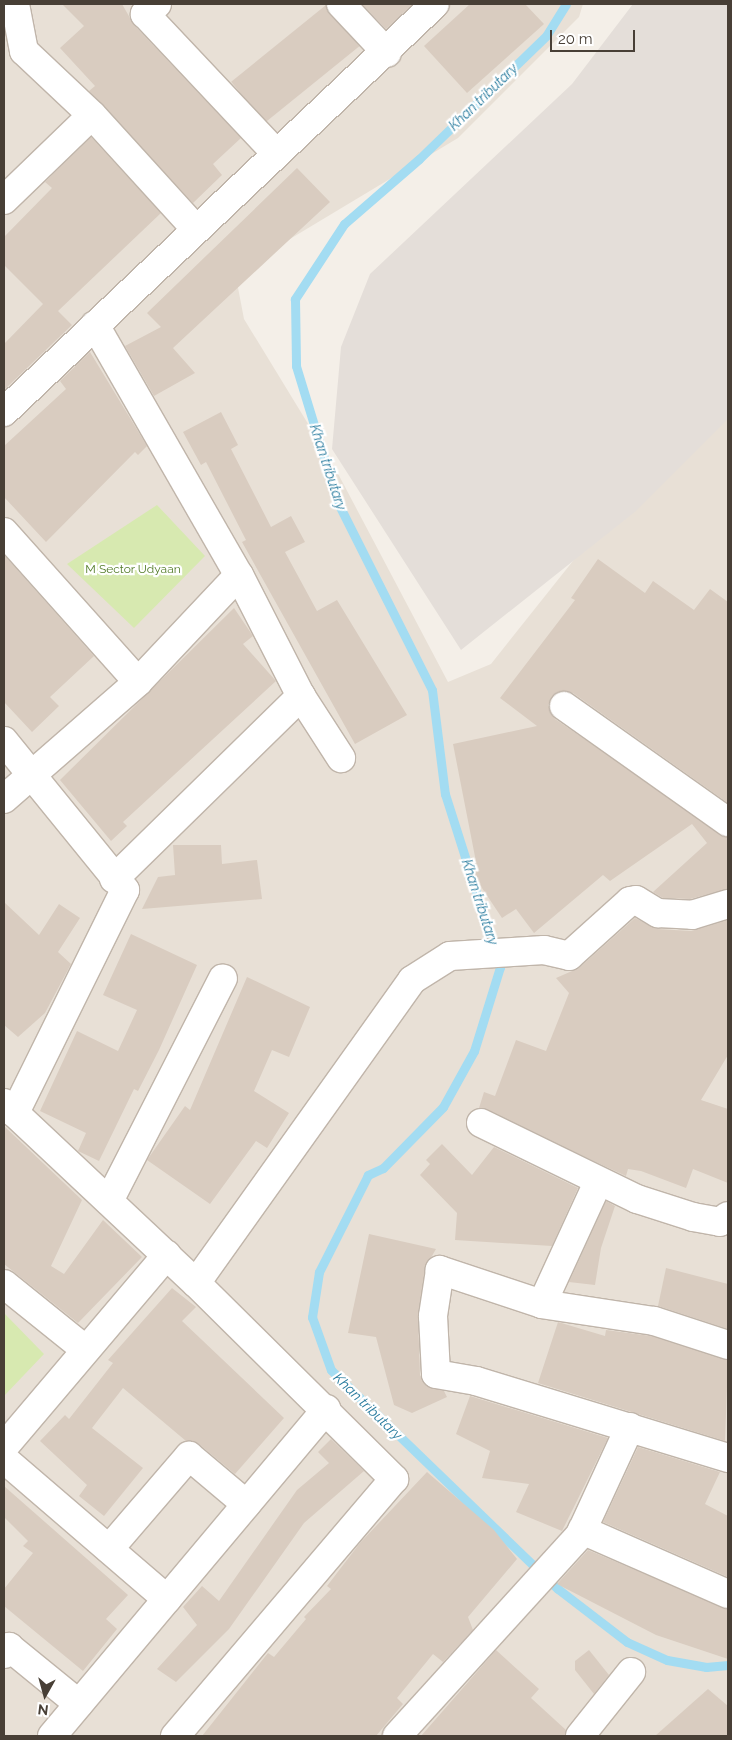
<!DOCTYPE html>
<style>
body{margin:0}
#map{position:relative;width:732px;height:1740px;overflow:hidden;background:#f4efe8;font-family:Raleway,sans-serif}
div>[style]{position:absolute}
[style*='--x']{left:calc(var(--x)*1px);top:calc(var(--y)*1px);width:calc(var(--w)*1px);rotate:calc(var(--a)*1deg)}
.residential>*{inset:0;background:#e8e0d6}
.industrial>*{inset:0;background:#e4ded9}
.green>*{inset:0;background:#d7e9b0}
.stream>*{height:9px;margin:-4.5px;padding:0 4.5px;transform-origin:4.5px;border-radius:4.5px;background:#a3dcf2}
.building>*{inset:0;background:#d9ccc0;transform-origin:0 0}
.roads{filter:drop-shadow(1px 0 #c0b5aa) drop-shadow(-1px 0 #c0b5aa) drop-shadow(0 1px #c0b5aa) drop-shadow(0 -1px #c0b5aa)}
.minor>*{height:28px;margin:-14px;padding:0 14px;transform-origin:14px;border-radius:14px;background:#fff}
span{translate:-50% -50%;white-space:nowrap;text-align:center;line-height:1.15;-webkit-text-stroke:4.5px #fff;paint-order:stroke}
.park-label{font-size:12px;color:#527b28}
.water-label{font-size:14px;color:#287b9e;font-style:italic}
.frame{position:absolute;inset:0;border:5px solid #483f36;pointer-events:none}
.north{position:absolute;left:20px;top:1670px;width:50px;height:50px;-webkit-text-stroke:4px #fff;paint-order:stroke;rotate:187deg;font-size:14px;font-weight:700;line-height:20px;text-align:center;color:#483f36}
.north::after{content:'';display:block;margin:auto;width:18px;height:22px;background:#483f36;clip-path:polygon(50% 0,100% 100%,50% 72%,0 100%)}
.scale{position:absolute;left:550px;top:30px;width:85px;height:22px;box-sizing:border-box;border:2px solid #483f36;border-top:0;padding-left:6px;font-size:15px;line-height:18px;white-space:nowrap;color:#483f36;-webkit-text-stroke:4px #fff;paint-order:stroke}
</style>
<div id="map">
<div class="residential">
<i style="clip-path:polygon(22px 4px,583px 4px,579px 17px,458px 138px,235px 272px,244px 319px,335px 468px,448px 682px,491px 664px,592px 537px,728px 410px,728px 1736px,4px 1736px,4px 22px)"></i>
</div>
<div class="industrial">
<i style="clip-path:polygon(633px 4px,728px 4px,728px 419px,636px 511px,461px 650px,332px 449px,341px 347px,370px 274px,572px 84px)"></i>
</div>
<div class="green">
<i style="clip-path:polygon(157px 505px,205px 556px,134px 628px,67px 564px)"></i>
<i style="clip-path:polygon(4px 1313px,44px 1354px,4px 1396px)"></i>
</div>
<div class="stream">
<i style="--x:566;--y:4;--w:36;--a:122"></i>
<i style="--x:547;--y:35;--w:178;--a:135.9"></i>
<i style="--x:419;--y:159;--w:99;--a:139.1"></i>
<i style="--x:344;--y:224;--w:90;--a:123.2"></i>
<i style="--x:295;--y:299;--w:67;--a:89.1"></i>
<i style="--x:296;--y:366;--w:143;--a:73"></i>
<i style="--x:338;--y:503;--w:209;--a:63.3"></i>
<i style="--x:432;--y:690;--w:105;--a:82.9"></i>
<i style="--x:445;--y:794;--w:182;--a:72.4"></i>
<i style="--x:500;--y:967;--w:88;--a:107.2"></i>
<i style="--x:474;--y:1051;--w:64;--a:119"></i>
<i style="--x:443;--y:1107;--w:86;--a:134.5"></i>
<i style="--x:383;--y:1168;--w:17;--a:155"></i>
<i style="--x:368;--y:1175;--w:109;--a:116.8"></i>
<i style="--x:319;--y:1272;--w:46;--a:98.8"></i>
<i style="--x:312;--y:1317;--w:56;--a:70.3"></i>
<i style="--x:331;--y:1370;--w:315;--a:44"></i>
<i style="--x:558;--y:1589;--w:87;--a:37.5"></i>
<i style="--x:627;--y:1642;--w:44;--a:24.2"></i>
<i style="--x:667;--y:1660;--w:40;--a:10"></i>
<i style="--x:706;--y:1667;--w:22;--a:-5"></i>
</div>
<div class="building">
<i style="clip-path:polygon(62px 4px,122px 4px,134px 25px,241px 138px,213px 164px,222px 175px,193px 203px,89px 91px,95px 86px,60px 48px,84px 26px)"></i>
<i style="clip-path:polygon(362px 4px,413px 4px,386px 29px)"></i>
<i style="clip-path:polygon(470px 4px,525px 4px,544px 24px,467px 93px,424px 46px)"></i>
<i style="left:326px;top:5px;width:53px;height:122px;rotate:51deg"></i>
<i style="clip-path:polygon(91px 137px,161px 213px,58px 311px,72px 325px,4px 390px,4px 344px,43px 304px,4px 265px,4px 237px,52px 188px,45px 182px)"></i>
<i style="clip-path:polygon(297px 168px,330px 202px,173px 348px,195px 373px,154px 396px,125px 346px,161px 327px,147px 313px)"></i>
<i style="clip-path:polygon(90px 352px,147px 446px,138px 455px,135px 452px,46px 542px,4px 497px,4px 446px,66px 389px,60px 381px)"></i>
<i style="clip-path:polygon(221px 412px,238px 445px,231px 449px,271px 527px,291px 516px,305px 542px,285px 552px,317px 611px,337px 600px,407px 715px,355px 744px,242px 542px,246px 540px,206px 462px,201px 465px,183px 432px)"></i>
<i style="clip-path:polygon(4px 555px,94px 656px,50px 697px,59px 706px,32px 732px,4px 702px)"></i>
<i style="clip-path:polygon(598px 559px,645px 593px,653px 581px,694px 610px,710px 589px,728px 602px,728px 803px,573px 693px,557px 692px,548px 705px,555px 719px,728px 837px,728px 889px,690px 899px,663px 898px,653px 892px,707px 843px,692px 824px,610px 881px,603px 875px,534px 933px,516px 909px,502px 918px,472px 873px,478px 872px,453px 744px,537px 726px,500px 698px,575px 600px,571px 598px)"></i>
<i style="clip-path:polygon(234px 608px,253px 636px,243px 644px,276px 681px,123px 822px,127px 826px,111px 841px,60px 780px)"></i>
<i style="clip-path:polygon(173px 845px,221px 845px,222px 864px,257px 860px,262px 899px,142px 909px,158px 877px,175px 875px)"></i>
<i style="clip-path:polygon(4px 902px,39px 935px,59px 904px,80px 918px,58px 952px,71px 964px,45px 1013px,18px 1037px,4px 1025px)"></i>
<i style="clip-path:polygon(635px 918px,657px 929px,691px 931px,728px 920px,728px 1055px,701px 1100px,728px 1109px,728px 1183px,693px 1169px,686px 1188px,641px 1171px,628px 1169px,626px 1176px,479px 1108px,484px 1092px,495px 1096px,516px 1040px,546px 1051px,569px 993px,556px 978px,579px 968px)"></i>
<i style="clip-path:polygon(131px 934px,197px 965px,159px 1050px,138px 1091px,134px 1089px,99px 1161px,78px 1151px,86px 1133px,40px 1111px,77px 1031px,118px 1051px,137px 1010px,103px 995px)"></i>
<i style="clip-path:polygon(247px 977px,310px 1007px,289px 1057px,272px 1050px,254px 1091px,289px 1113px,267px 1148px,256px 1141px,210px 1204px,147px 1160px,185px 1106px,190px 1110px)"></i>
<i style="clip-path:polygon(4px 1126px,82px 1200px,51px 1266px,64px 1274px,103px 1220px,142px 1257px,78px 1323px,4px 1264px)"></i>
<i style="clip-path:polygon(442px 1144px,472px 1175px,494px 1147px,578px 1188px,552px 1246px,455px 1240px,457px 1213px,420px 1175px,430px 1164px,426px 1160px)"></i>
<i style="clip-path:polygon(606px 1201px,615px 1206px,601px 1248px,595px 1285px,569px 1282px)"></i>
<i style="clip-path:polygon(369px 1234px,436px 1249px,425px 1268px,418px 1314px,420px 1375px,427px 1386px,444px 1391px,447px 1397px,412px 1413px,394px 1405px,376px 1337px,348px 1333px)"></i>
<i style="clip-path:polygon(666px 1268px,728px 1284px,728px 1329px,658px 1306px)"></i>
<i style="clip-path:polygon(172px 1288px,196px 1307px,182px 1321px,284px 1418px,235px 1474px,199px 1444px,186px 1441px,123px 1388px,92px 1428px,143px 1468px,104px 1516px,79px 1496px,87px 1485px,40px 1441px,65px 1415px,69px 1419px,113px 1363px,108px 1360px)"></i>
<i style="clip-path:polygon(558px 1322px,605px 1336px,606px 1330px,651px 1336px,728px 1360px,725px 1441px,538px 1383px)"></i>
<i style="clip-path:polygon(470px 1396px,608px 1438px,562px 1531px,516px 1512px,529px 1484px,482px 1478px,490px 1451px,456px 1434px)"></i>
<i style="clip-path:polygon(331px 1439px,364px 1471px,304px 1523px,229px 1629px,176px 1682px,157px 1669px,197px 1625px,183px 1607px,202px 1586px,219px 1601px,297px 1490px,329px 1463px,318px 1452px)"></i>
<i style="clip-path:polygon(638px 1447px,720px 1472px,705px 1504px,728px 1516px,728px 1577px,603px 1522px)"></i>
<i style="clip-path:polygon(427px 1472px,494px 1530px,517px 1559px,468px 1617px,473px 1630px,443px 1662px,433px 1654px,397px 1698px,403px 1704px,376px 1736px,202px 1736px,268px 1653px,274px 1657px,306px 1619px,304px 1617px,331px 1589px,327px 1586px,360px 1543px)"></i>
<i style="clip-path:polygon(4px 1486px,128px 1595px,106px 1619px,117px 1629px,83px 1671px,4px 1606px,4px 1589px,33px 1553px,23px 1546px,28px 1541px,4px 1517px)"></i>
<i style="clip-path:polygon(588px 1550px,728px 1609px,728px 1659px,656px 1635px,557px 1584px)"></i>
<i style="clip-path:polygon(496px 1650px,539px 1689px,531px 1698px,566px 1730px,565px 1736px,421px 1736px)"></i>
<i style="clip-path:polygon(589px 1650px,609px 1675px,594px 1694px,575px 1670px,575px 1661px)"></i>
<i style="clip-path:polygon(708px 1689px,728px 1706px,728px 1736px,655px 1736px)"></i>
</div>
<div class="roads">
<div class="minor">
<i style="--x:15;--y:4;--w:48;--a:79.2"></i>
<i style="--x:24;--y:51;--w:93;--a:43.3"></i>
<i style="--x:92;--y:115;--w:153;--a:47.7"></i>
<i style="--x:157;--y:4;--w:16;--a:140"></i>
<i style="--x:145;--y:14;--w:190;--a:46.7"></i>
<i style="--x:341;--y:4;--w:67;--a:46.8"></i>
<i style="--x:4;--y:200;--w:122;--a:-44"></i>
<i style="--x:95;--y:325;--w:289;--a:60.1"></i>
<i style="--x:239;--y:575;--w:136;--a:62.9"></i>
<i style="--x:301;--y:696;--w:74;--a:57.2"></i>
<i style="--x:4;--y:412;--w:593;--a:-43.43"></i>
<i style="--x:4;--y:532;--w:201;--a:48.2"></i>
<i style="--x:564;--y:706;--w:201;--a:35.3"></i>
<i style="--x:4;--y:741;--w:192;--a:50.9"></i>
<i style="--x:125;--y:890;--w:249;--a:116.3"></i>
<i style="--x:4;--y:799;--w:178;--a:-41.1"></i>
<i style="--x:138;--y:682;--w:147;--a:-46.7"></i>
<i style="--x:114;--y:879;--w:262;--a:-44.4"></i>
<i style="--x:4;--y:1103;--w:263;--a:43.2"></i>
<i style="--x:196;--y:1283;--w:279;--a:44.7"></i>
<i style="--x:394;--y:1479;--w:338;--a:130.4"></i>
<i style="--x:481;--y:1123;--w:174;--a:26"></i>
<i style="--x:637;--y:1199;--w:59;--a:17.8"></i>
<i style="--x:693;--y:1217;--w:27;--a:10"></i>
<i style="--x:720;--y:1222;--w:10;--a:-37"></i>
<i style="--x:109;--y:1201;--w:250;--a:-62.9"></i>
<i style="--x:196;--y:1283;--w:372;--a:-54.5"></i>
<i style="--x:412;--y:980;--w:45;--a:-32.3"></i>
<i style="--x:450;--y:956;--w:94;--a:-3.7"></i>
<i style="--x:544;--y:950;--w:26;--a:13"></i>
<i style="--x:569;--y:956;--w:82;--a:-42"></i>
<i style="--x:630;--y:901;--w:6;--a:-9"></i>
<i style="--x:636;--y:900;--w:26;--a:31"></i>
<i style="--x:658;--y:913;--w:34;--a:3"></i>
<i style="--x:692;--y:915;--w:38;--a:-17"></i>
<i style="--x:4;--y:1284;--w:105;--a:38.8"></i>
<i style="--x:542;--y:1304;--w:134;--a:-65.3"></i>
<i style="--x:728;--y:1345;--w:78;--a:-162"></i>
<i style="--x:654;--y:1321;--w:113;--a:-171.4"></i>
<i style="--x:542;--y:1304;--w:108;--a:-161.6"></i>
<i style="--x:440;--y:1270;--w:47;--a:98.7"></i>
<i style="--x:433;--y:1316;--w:58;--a:87"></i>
<i style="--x:436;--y:1374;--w:41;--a:9.9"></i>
<i style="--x:476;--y:1381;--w:264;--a:17"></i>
<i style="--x:4;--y:1447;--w:252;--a:-49.7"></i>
<i style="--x:4;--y:1459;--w:215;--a:40.7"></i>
<i style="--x:582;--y:1530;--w:159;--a:23.7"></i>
<i style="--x:109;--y:1549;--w:123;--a:-49.3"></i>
<i style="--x:189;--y:1456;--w:75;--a:40.1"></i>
<i style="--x:4;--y:1654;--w:9;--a:-54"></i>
<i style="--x:9;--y:1647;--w:90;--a:39.2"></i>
<i style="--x:52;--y:1736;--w:427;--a:-50"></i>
<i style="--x:397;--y:1736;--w:272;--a:-47.7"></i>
<i style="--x:580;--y:1535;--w:119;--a:-65.2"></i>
<i style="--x:580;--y:1736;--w:82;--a:-51.4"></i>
</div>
</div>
<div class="park-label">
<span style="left:133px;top:570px">M Sector Udyaan</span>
</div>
<div class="water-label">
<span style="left:483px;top:97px;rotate:-44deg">Khan tributary</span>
<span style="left:328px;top:467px;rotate:72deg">Khan tributary</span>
<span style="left:480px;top:902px;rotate:72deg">Khan tributary</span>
<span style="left:368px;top:1406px;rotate:44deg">Khan tributary</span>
</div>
<div class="frame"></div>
<div class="north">N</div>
<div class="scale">20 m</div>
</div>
